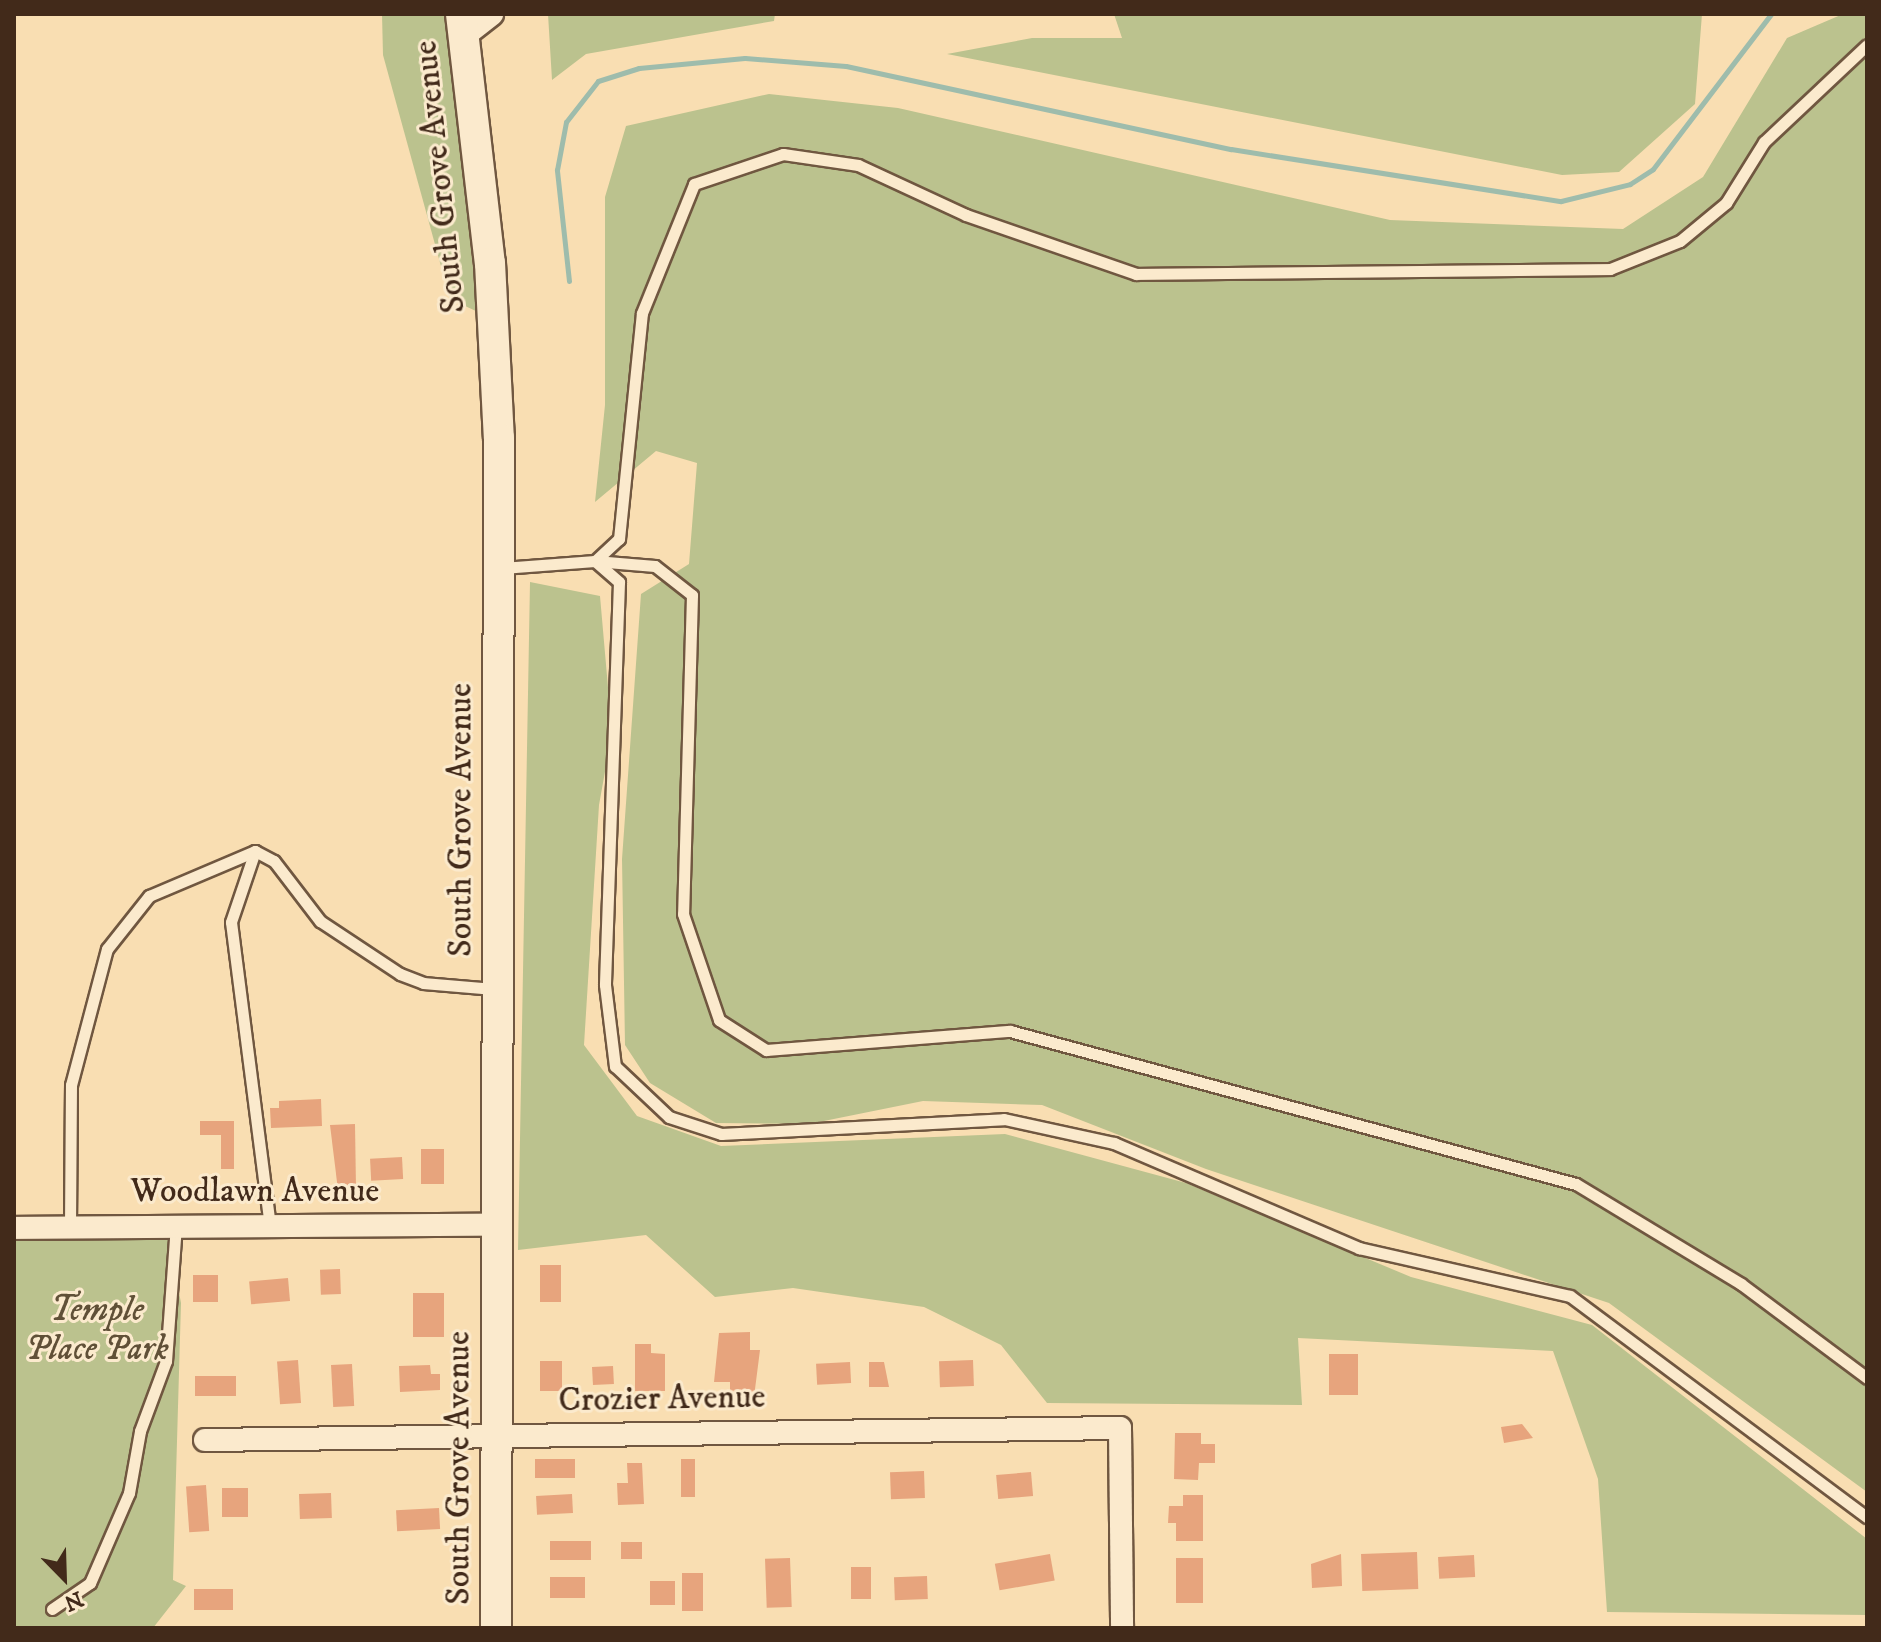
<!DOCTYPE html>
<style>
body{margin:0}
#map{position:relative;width:1881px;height:1642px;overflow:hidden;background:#f9deb2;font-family:"IM FELL DW Pica",serif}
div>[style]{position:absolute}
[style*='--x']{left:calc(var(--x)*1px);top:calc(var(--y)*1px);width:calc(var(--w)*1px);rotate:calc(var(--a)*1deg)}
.green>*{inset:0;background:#bbc28e}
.stream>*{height:5px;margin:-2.5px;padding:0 2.5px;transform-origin:2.5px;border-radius:2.5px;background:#9ebcac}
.building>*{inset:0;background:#e7a47d;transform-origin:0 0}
.roads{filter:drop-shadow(2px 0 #705740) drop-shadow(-2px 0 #705740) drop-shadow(0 2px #705740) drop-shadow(0 -2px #705740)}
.service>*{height:11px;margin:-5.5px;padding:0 5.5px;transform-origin:5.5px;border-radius:5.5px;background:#fbeacd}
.minor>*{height:22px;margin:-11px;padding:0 11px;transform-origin:11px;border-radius:11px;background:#fbeacd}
.secondary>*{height:30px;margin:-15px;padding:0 15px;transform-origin:15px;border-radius:15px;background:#fbeacd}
span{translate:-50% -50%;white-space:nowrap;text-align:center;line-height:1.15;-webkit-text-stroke:6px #fbeacd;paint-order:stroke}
.street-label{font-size:34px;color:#422a1a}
.park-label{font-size:34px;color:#605037;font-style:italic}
.frame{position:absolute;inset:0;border:16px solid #422a1a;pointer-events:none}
.north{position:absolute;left:24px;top:1538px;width:80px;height:80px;-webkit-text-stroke:6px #fbeacd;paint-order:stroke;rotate:157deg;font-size:22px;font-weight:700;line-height:32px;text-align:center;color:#422a1a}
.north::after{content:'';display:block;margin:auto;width:28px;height:36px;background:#422a1a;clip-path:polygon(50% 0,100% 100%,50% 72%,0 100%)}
</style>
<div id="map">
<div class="green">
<i style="clip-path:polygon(382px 14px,445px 14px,478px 312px,450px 299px,383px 55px)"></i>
<i style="clip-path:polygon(548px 14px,775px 14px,774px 21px,586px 54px,552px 80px)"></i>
<i style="clip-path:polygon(1114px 14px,1702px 14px,1695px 104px,1619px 172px,1562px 175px,947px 54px,1032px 38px,1122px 38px)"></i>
<i style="clip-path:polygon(1843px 14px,1867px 14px,1867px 1492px,1609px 1303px,1206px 1169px,1042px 1105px,923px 1101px,809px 1124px,716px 1123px,650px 1083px,625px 1045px,622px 859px,641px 594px,689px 564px,697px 463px,656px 451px,595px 502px,605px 405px,605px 197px,626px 126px,769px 94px,898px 108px,1390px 220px,1623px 229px,1703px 177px,1787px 38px)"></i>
<i style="clip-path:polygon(530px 582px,600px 596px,612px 733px,599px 805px,584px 1045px,637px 1116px,721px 1146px,1005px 1134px,1186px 1183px,1411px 1277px,1592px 1325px,1867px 1539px,1867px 1615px,1607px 1612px,1598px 1479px,1553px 1351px,1298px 1338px,1302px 1405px,1047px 1403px,1001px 1345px,924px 1307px,793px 1288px,715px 1297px,646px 1235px,518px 1250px)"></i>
<i style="clip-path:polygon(169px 1239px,181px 1303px,173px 1580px,186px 1586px,153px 1628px,14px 1628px,14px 1240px)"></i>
</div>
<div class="stream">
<i style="--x:569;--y:281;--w:112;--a:-96.2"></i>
<i style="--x:557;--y:170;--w:49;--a:-79.4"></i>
<i style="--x:566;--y:122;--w:52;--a:-52"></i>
<i style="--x:598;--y:81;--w:43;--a:-17.6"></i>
<i style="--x:639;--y:68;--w:106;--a:-5.4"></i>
<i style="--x:745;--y:58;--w:101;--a:4.5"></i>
<i style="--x:846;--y:66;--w:394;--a:12.2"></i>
<i style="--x:1231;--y:149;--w:334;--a:9"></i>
<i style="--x:1561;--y:201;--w:71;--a:-13.8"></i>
<i style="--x:1630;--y:184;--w:27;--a:-33"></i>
<i style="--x:1653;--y:169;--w:195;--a:-52.7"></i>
</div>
<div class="building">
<i style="clip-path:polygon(321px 1099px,322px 1126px,271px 1128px,270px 1108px,279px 1108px,279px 1101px)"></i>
<i style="clip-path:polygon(200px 1121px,234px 1121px,234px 1169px,221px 1169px,221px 1135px,200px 1135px)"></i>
<i style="clip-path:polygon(355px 1124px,356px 1189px,338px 1190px,330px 1125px)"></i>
<i style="left:421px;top:1149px;width:23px;height:35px"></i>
<i style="left:402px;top:1157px;width:22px;height:32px;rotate:87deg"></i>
<i style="left:540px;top:1265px;width:21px;height:37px"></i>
<i style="left:340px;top:1269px;width:25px;height:20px;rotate:88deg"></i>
<i style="left:193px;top:1275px;width:25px;height:27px"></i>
<i style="left:288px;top:1278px;width:23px;height:39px;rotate:85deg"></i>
<i style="left:413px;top:1293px;width:31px;height:44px"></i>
<i style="clip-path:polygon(750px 1332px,750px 1350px,760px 1350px,754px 1397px,730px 1397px,730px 1382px,714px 1382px,719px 1333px)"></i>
<i style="clip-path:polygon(635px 1344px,651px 1344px,651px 1353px,665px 1354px,665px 1391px,635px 1391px)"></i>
<i style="left:1329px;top:1354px;width:29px;height:41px"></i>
<i style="left:298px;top:1360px;width:43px;height:21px;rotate:86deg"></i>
<i style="left:973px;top:1360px;width:26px;height:34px;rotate:88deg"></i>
<i style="left:540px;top:1361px;width:22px;height:30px"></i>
<i style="left:850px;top:1362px;width:21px;height:34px;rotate:87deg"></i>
<i style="clip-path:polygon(869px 1362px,884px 1362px,889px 1387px,869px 1387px)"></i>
<i style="left:352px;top:1364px;width:42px;height:21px;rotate:87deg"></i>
<i style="clip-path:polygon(430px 1365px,431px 1374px,440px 1374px,440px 1390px,400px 1392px,399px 1366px)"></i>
<i style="left:613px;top:1366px;width:18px;height:21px;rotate:87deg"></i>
<i style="left:236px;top:1376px;width:20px;height:41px;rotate:90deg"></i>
<i style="clip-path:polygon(1522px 1424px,1533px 1438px,1504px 1443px,1501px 1427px)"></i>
<i style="clip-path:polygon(1175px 1433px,1201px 1433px,1201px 1444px,1215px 1444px,1215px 1463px,1199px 1463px,1198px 1480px,1174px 1479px)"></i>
<i style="left:535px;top:1459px;width:40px;height:19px"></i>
<i style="left:681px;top:1459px;width:14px;height:38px"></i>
<i style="clip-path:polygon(627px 1463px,642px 1463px,644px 1504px,618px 1505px,617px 1483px,628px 1483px)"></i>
<i style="left:924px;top:1471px;width:27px;height:34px;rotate:88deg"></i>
<i style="left:1031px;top:1472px;width:24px;height:35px;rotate:85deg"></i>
<i style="left:206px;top:1485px;width:46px;height:20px;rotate:86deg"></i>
<i style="left:222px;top:1488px;width:26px;height:29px"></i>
<i style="left:331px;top:1493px;width:25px;height:32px;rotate:88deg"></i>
<i style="left:572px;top:1494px;width:19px;height:36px;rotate:87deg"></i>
<i style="clip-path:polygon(1183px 1495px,1203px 1495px,1203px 1541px,1176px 1541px,1176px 1523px,1168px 1523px,1169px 1506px,1183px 1506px)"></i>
<i style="left:439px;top:1508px;width:21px;height:43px;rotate:87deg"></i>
<i style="left:550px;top:1541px;width:41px;height:19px"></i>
<i style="left:621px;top:1542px;width:21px;height:17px"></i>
<i style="left:1417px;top:1552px;width:37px;height:56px;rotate:88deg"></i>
<i style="left:1050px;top:1554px;width:27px;height:56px;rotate:80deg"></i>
<i style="clip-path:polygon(1341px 1554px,1342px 1586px,1312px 1588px,1311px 1564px)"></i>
<i style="left:1474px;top:1555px;width:22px;height:36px;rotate:87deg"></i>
<i style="left:790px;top:1558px;width:49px;height:25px;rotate:88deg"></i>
<i style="left:1176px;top:1558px;width:27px;height:45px"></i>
<i style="left:851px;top:1567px;width:20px;height:32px"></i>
<i style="left:682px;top:1573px;width:21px;height:38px"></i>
<i style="left:927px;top:1576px;width:23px;height:33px;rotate:88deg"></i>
<i style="left:585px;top:1577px;width:21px;height:35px;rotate:90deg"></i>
<i style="left:650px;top:1581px;width:25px;height:24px"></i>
<i style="left:233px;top:1589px;width:21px;height:39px;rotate:90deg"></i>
</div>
<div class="roads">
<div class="service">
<i style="--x:595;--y:561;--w:60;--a:4.8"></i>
<i style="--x:655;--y:566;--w:47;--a:38.1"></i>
<i style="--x:692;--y:595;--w:319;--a:91.6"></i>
<i style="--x:683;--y:914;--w:112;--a:71.2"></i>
<i style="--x:719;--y:1020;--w:56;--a:32.6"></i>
<i style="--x:766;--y:1050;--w:245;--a:-4.5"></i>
<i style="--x:1010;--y:1031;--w:586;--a:15.13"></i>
<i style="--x:1576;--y:1184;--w:193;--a:31.2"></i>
<i style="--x:1741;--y:1284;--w:157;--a:36.7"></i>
<i style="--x:595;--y:561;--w:33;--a:-43"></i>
<i style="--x:619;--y:539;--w:227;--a:-84.2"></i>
<i style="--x:642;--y:313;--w:139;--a:-68"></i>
<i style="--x:694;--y:184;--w:94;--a:-18.6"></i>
<i style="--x:783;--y:154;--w:76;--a:8.3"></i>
<i style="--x:858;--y:165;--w:119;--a:24.8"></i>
<i style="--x:966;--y:215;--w:180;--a:19.1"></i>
<i style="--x:1136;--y:274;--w:474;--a:-0.6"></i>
<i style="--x:1610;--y:269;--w:75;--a:-21.8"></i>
<i style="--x:1680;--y:241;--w:60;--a:-39.6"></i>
<i style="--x:1726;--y:203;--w:72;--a:-58.1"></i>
<i style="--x:1764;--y:142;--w:141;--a:-43.3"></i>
<i style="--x:502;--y:568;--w:93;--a:-4.3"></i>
<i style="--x:595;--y:561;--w:32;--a:41"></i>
<i style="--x:619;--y:582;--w:403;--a:92"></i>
<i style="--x:605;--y:985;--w:82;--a:83"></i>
<i style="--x:615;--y:1066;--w:74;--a:43.4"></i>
<i style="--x:669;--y:1117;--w:55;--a:18.1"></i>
<i style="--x:721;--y:1134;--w:283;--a:-3"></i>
<i style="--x:1004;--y:1119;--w:113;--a:12.3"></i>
<i style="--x:1114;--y:1143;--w:267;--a:23.2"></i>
<i style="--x:1359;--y:1248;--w:216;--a:12.8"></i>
<i style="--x:1570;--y:1296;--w:370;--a:36.7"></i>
<i style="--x:255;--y:851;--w:75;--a:108.7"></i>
<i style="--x:231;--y:922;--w:306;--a:82.7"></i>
<i style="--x:255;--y:851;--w:21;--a:28"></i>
<i style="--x:274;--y:861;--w:76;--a:52.5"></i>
<i style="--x:320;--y:921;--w:96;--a:33.5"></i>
<i style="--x:400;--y:974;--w:25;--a:21"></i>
<i style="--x:423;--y:983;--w:71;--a:4.8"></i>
<i style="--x:70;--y:1227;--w:142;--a:-89.6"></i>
<i style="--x:71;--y:1085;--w:141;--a:-75.2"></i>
<i style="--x:107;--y:949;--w:68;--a:-51.6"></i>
<i style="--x:149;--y:896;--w:115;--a:-23"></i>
<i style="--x:52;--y:1609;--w:46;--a:-34.4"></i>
<i style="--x:90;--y:1583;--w:98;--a:-66.6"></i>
<i style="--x:129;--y:1493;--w:63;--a:-79.9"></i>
<i style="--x:140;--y:1431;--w:75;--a:-69.6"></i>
<i style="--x:166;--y:1361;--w:135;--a:-85.8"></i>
</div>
<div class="minor">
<i style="--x:463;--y:37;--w:37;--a:-38"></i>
<i style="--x:14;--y:1228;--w:483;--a:-0.4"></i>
<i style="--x:205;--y:1440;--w:915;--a:-0.75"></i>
<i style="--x:1120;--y:1428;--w:200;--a:89.4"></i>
</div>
<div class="secondary">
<i style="--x:461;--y:14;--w:251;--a:83.4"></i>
<i style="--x:490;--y:263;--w:175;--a:87.1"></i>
<i style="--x:499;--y:438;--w:1190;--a:90.14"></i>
</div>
</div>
<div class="street-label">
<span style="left:440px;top:177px;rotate:-96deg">South Grove Avenue</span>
<span style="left:461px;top:820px;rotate:-90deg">South Grove Avenue</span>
<span style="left:255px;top:1192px">Woodlawn Avenue</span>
<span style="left:662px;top:1399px;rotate:-1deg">Crozier Avenue</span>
<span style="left:459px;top:1468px;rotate:-90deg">South Grove Avenue</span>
</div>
<div class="park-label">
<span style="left:97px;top:1330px">Temple<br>Place Park</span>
</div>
<div class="frame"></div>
<div class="north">N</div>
</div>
